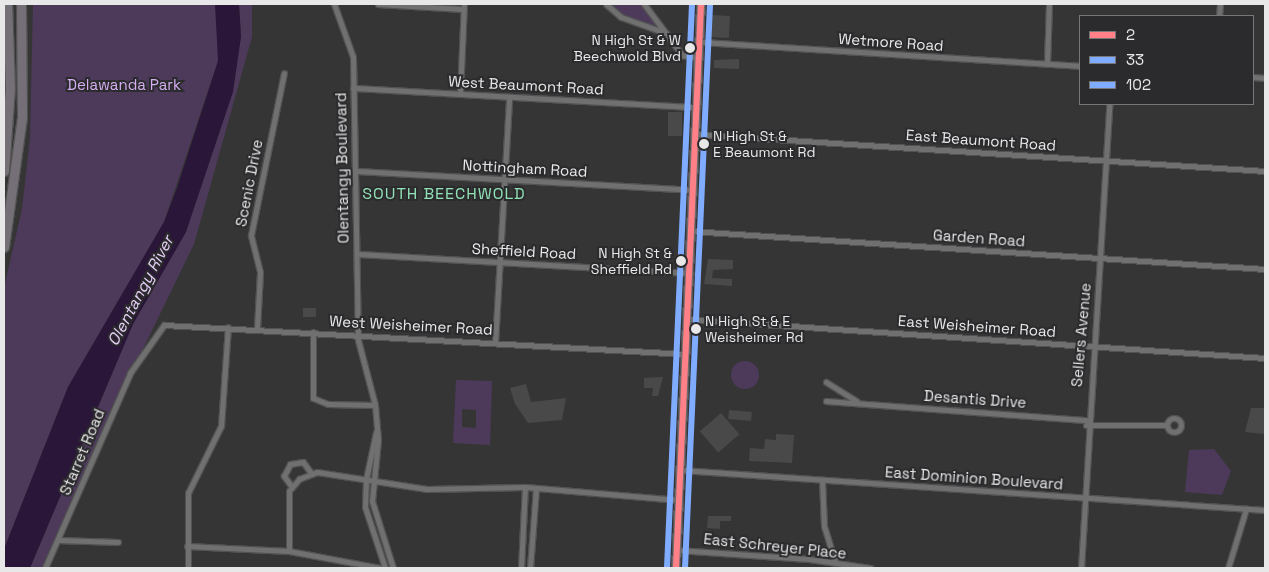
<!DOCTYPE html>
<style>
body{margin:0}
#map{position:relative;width:1269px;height:572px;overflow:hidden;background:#353535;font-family:"Space Grotesk",sans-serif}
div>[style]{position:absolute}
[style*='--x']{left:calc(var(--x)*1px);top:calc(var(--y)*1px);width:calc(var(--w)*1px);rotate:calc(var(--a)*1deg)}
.green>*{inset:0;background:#4d3a5b}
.round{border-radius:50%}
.water>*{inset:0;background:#2a1638}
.building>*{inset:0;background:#4a494a;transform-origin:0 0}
.roads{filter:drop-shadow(1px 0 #525252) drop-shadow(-1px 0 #525252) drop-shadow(0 1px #525252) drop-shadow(0 -1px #525252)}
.street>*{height:5px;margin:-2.5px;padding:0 2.5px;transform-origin:2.5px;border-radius:2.5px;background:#717071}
.street>.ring{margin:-2.5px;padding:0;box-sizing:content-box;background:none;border:5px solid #717071;border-radius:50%}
.primary>*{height:8px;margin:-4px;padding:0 4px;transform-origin:4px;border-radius:4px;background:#706c70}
.highway>*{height:9px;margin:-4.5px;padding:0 4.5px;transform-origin:4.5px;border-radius:4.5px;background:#757077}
.bus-1>*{height:6px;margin:-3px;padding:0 3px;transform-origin:3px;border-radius:3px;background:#ff8087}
.bus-2>*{height:6px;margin:-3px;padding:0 3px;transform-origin:3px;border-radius:3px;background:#80acff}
.bus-3>*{height:6px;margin:-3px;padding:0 3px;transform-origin:3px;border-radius:3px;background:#80acff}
.dots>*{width:14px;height:14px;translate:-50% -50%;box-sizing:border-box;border:2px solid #2b2a2c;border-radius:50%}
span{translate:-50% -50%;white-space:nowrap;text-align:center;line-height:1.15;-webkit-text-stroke:4px #2b2a2c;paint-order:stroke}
.bus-label{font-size:14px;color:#e9e8e9}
.right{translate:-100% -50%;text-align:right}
.left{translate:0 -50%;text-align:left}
.street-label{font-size:15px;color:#e9e8e9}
.park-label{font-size:15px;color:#d5aff2}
.neighbourhood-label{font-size:16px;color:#91e1b6;letter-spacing:1px}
.water-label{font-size:16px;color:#e6cff9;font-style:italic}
.frame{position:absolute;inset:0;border:5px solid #e9e8e9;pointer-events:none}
.legend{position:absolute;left:1079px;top:15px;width:175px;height:90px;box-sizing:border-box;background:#2b2a2c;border:1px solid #777678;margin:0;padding:6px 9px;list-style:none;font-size:15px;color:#e9e8e9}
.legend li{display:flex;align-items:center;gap:10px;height:25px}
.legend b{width:25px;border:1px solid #777678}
</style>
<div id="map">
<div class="green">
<i style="clip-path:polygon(33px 4px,215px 4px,219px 37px,218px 61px,164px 222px,68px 387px,4px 549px,4px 288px,22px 209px,30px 138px)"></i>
<i style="clip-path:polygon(239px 4px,252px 4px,252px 37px,194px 244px,110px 417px,47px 568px,30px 568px,133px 324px,186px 232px,241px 37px)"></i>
<i style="clip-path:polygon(606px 4px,644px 4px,666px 33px,621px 17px)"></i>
<i class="round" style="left:731px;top:361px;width:28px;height:28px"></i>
<i style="clip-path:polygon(evenodd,456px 380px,492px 381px,490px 445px,453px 443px,456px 380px,462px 409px,476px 410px,476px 428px,462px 427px,462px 409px)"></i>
<i style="clip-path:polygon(1214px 449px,1231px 471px,1222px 495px,1185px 492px,1189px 450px)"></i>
</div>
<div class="water">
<i style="clip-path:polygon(215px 4px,239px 4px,241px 37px,233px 92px,186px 232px,133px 324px,30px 568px,4px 568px,4px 549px,68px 387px,164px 222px,177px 188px,218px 61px)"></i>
</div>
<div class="building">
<i style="left:712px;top:15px;width:18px;height:22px;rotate:3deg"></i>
<i style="clip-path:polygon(739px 59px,739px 69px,714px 68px,714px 60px)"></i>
<i style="left:668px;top:112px;width:14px;height:24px"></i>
<i style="clip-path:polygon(708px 259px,733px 260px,733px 269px,713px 270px,712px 278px,732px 279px,732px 286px,704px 284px)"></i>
<i style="left:303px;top:308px;width:13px;height:9px"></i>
<i style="clip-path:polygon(663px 377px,658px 396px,652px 396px,653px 388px,644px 388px,644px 378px)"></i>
<i style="clip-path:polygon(526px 384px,531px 402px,566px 398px,562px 420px,528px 423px,515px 404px,510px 388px)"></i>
<i style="clip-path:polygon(1251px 408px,1265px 408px,1265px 434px,1245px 432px)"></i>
<i style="left:729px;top:410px;width:23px;height:9px;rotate:5deg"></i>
<i style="left:721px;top:413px;width:28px;height:28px;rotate:49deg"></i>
<i style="clip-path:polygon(776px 434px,794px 435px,792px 463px,749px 461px,750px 448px,764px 449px,765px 439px,776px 440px)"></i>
<i style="clip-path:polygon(708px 516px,731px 516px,731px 521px,720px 521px,720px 529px,707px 528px)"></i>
</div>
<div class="roads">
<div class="street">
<i style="--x:334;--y:4;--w:56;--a:70.3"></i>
<i style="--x:353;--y:57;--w:283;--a:89"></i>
<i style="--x:358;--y:340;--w:67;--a:75.3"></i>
<i style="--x:375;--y:405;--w:35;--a:85"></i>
<i style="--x:378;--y:440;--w:61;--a:95.6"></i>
<i style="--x:372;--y:501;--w:70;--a:72.6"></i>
<i style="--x:378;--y:4;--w:85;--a:3.4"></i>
<i style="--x:606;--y:4;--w:20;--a:41"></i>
<i style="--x:621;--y:17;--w:48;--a:19.6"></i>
<i style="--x:644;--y:4;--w:64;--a:53.3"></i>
<i style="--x:682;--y:55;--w:17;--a:10"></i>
<i style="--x:1219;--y:16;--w:12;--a:-85"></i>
<i style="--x:700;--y:42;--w:381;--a:3.6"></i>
<i style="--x:1047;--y:64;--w:60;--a:-88.1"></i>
<i style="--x:1253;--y:77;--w:12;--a:5"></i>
<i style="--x:353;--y:88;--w:345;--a:3.2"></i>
<i style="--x:460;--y:94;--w:90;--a:-87.5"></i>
<i style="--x:696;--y:134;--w:570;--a:3.72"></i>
<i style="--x:355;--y:171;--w:339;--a:3.2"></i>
<i style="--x:691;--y:231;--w:575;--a:3.79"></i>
<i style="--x:357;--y:254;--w:334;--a:3.3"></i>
<i style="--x:687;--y:319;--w:579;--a:3.86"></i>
<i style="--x:257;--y:328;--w:56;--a:-86.9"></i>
<i style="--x:260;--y:272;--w:38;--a:-104"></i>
<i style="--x:251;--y:235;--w:165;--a:-78.5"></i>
<i style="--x:313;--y:332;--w:66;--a:90"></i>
<i style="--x:313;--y:398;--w:16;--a:22"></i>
<i style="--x:328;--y:404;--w:47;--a:1.2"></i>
<i style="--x:495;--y:343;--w:246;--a:-86.7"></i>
<i style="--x:826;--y:382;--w:36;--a:32"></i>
<i style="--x:826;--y:401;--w:262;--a:4.2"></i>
<i class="ring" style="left:1167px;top:418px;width:9px;height:9px"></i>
<i style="--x:1086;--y:425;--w:80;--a:0"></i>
<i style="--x:376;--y:432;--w:48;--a:102"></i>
<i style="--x:366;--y:479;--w:28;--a:92"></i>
<i style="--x:365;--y:507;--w:64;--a:71.8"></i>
<i style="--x:681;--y:470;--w:585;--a:3.92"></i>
<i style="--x:822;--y:480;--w:46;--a:87.5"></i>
<i style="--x:824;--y:526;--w:38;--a:73"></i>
<i style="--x:292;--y:487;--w:14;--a:-126"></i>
<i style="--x:284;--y:476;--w:13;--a:-63"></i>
<i style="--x:290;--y:464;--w:13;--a:-9"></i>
<i style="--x:303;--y:462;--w:14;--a:54"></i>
<i style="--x:58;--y:540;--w:60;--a:1.9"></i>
<i style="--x:187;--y:546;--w:102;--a:2.8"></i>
<i style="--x:289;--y:551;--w:94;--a:10.5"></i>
<i style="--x:677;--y:550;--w:132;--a:3.9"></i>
<i style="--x:809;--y:559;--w:62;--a:8.4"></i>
<i style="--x:289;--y:551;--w:60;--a:-90"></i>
<i style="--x:289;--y:491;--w:16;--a:-50"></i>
<i style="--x:299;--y:479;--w:19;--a:-21"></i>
<i style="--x:317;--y:472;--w:111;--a:8.8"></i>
<i style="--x:427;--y:489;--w:98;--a:-1.2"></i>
<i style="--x:525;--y:487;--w:155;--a:4.8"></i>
<i style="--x:45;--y:568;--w:213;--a:-66.4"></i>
<i style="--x:130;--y:373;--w:59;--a:-54.7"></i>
<i style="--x:164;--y:325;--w:523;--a:3.18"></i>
<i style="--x:188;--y:568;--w:75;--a:-90"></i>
<i style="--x:188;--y:493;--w:75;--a:-63.8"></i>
<i style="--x:221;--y:426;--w:99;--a:-86"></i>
<i style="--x:521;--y:568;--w:81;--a:-87.2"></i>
<i style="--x:530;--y:568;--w:80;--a:-85.7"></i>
<i style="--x:1081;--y:568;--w:465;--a:-86.5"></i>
<i style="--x:1228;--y:568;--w:62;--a:-73"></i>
</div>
<div class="primary">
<i style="--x:676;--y:568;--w:565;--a:-87.46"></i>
</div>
<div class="highway">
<i style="--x:4;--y:171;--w:83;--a:-85.9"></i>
<i style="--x:10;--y:88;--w:84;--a:-92"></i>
<i style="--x:4;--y:247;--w:130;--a:-82.1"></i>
<i style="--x:22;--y:118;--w:114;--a:-90.5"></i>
</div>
</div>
<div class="bus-1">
<i style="--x:676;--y:568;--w:565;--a:-87.46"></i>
</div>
<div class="bus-2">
<i style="--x:685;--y:568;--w:565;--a:-87.46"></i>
</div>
<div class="bus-3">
<i style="--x:667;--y:568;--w:565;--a:-87.46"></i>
</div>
<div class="dots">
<i style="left:690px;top:48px;background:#e9e8e9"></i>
<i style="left:704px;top:144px;background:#e9e8e9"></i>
<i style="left:681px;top:261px;background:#e9e8e9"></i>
<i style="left:696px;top:329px;background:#e9e8e9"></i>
</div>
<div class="bus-label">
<span class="right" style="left:681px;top:48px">N High St &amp; W<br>Beechwold Blvd</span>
<span class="left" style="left:713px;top:144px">N High St &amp;<br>E Beaumont Rd</span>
<span class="right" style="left:672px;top:261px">N High St &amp;<br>Sheffield Rd</span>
<span class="left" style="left:705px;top:329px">N High St &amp; E<br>Weisheimer Rd</span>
</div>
<div class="street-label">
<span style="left:891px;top:42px;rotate:4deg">Wetmore Road</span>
<span style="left:526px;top:85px;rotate:3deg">West Beaumont Road</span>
<span style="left:981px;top:140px;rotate:4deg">East Beaumont Road</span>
<span style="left:342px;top:168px;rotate:-91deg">Olentangy Boulevard</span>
<span style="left:525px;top:168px;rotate:3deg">Nottingham Road</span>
<span style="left:249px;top:183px;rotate:-79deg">Scenic Drive</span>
<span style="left:979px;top:238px;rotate:4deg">Garden Road</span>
<span style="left:524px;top:251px;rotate:3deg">Sheffield Road</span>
<span style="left:411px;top:325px;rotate:3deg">West Weisheimer Road</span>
<span style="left:977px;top:326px;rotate:4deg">East Weisheimer Road</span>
<span style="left:1081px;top:335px;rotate:-85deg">Sellers Avenue</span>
<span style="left:975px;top:399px;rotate:4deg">Desantis Drive</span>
<span style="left:82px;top:452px;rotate:-67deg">Starret Road</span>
<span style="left:974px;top:478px;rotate:4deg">East Dominion Boulevard</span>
<span style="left:775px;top:546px;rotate:6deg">East Schreyer Place</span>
</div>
<div class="park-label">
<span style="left:124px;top:85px">Delawanda Park</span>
</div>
<div class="neighbourhood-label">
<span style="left:444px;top:194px">SOUTH BEECHWOLD</span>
</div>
<div class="water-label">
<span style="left:141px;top:291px;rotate:-62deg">Olentangy River</span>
</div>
<div class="frame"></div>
<ul class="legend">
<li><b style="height:6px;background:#ff8087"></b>2</li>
<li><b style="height:6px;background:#80acff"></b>33</li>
<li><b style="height:6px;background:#80acff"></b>102</li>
</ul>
</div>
